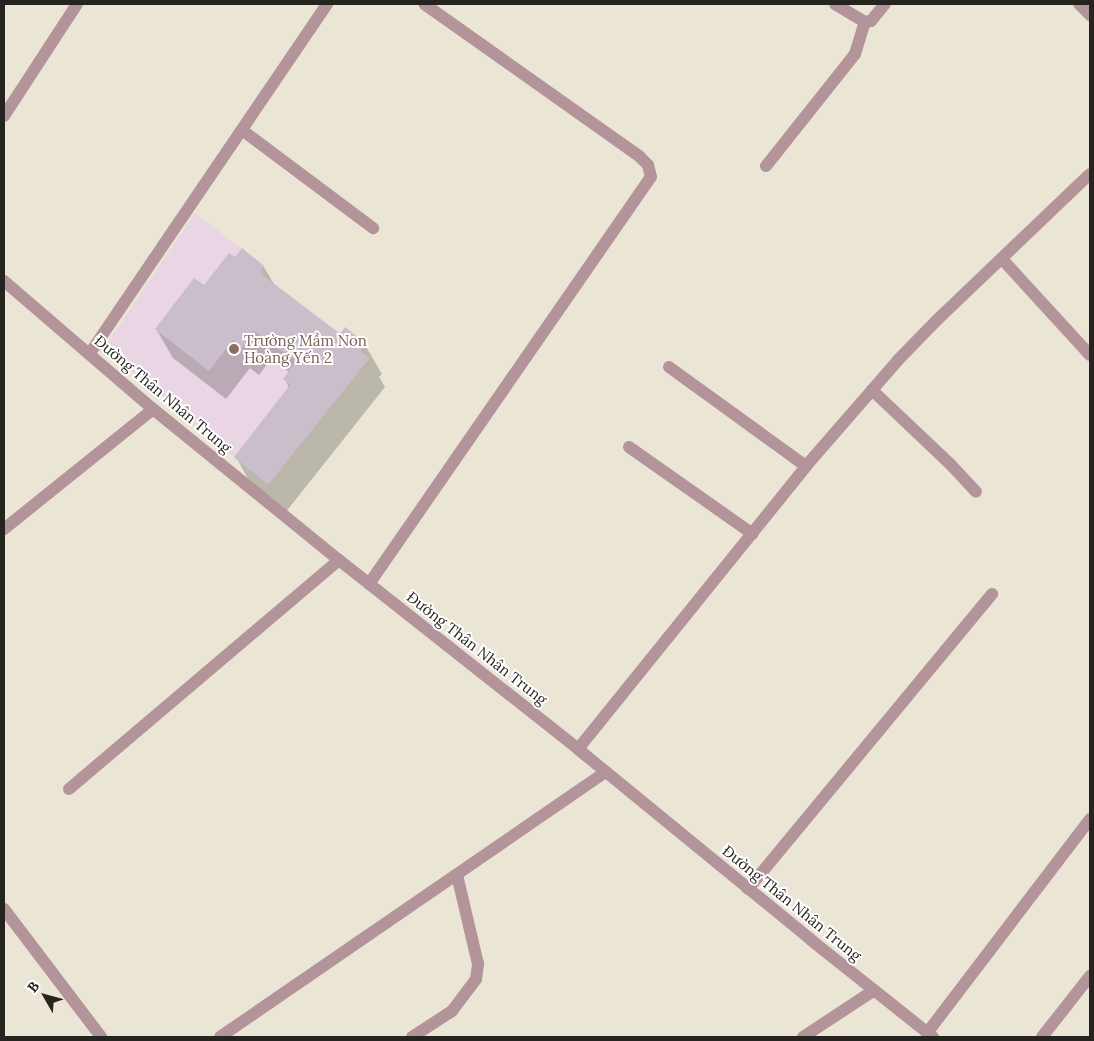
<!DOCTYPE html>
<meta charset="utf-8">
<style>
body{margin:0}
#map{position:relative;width:1094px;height:1041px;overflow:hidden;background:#ebe5d6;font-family:Lora,serif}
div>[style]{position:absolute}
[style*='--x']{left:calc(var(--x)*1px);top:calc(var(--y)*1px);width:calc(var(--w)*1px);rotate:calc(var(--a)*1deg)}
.education>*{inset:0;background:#e9d5e3}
.shadow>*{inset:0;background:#0003}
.building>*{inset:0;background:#cabecb}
.minor>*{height:12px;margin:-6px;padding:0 6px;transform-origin:6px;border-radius:6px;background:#b3949a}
.tertiary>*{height:12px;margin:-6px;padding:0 6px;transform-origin:6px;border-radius:6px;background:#b3949a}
.dots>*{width:14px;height:14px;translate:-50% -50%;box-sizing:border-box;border:2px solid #fff;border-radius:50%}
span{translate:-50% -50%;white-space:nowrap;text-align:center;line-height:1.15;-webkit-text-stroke:4px #fff;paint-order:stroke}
.education-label{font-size:15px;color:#785e54}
.left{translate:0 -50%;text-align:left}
.street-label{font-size:15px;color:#26241f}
.frame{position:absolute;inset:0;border:5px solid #26241f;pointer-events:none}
.north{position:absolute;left:20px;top:971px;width:50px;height:50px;-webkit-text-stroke:4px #fff;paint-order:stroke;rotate:308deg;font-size:14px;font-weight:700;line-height:20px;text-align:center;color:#26241f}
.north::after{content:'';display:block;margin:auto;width:18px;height:22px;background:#26241f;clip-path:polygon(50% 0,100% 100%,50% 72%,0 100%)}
</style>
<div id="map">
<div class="education">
<i style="clip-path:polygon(195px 213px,264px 266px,260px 273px,340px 333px,345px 327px,366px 344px,362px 351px,370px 358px,268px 485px,104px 348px)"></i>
</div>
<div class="shadow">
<i style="clip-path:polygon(235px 259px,264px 267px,275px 286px,340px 335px,365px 345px,382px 374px,379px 377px,385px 387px,285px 513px,252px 486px,236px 457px,289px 388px,285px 379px,289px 372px,271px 359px,259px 375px,250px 368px,226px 399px,173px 358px,156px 329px)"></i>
</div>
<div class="building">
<i style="clip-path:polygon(242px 248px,264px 266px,260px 273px,340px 334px,345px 327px,366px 344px,361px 351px,370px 358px,268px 485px,234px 457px,290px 385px,283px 379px,296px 361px,254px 331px,242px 348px,233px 340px,209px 371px,155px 329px,194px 278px,204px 285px,229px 253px,235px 257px)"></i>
</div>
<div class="minor">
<i style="--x:835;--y:4;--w:35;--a:31"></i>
<i style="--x:865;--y:22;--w:6;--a:-9"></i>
<i style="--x:871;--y:21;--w:22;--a:-51"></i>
<i style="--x:1079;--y:4;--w:16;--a:45"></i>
<i style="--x:4;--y:116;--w:134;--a:-56.9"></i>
<i style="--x:242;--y:130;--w:164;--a:36.8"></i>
<i style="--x:766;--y:166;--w:143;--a:-51.5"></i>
<i style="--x:855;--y:54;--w:34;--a:-73"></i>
<i style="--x:1002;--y:259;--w:130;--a:47.5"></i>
<i style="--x:90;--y:353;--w:422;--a:-55.8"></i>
<i style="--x:669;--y:367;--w:169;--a:35.9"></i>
<i style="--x:872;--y:390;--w:110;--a:43.5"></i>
<i style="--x:952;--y:466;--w:35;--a:47"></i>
<i style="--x:629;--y:447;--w:151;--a:35.1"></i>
<i style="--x:4;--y:529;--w:191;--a:-38.8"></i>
<i style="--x:369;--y:584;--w:495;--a:-55.3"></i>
<i style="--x:651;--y:177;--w:12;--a:-104"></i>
<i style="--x:648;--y:165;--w:13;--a:-135"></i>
<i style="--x:639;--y:156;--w:263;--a:-144.7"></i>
<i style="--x:578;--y:749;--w:363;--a:-51.1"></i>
<i style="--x:806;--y:466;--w:140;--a:-49"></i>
<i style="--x:898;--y:360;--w:56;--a:-45.7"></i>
<i style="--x:937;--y:320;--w:211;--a:-43.7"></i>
<i style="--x:69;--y:789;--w:354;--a:-40.3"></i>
<i style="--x:748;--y:889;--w:383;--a:-50.4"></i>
<i style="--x:4;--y:909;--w:161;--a:52.8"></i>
<i style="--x:927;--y:1033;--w:269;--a:-52.7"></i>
<i style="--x:220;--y:1037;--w:468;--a:-34.5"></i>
<i style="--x:412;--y:1037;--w:48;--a:-33"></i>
<i style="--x:452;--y:1011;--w:40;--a:-53"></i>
<i style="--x:476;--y:979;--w:15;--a:-82"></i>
<i style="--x:478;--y:964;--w:91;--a:-103.3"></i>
<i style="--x:803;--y:1037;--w:84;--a:-33.3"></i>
<i style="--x:1042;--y:1037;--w:78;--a:-51.8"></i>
</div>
<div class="tertiary">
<i style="--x:4;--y:281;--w:196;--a:40.7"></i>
<i style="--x:153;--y:409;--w:240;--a:39.1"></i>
<i style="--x:339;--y:560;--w:305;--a:38.3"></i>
<i style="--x:578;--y:749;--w:301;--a:39.3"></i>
<i style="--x:811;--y:940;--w:156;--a:38.5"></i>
</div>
<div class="dots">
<i style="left:234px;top:349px;background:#8d6e63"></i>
</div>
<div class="education-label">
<span class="left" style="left:244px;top:349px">Trường Mầm Non<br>Hoàng Yến 2</span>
</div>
<div class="street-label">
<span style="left:163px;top:394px;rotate:40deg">Đường Thân Nhân Trung</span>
<span style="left:477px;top:648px;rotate:38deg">Đường Thân Nhân Trung</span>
<span style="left:792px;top:903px;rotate:39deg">Đường Thân Nhân Trung</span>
</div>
<div class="frame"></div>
<div class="north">B</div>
</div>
